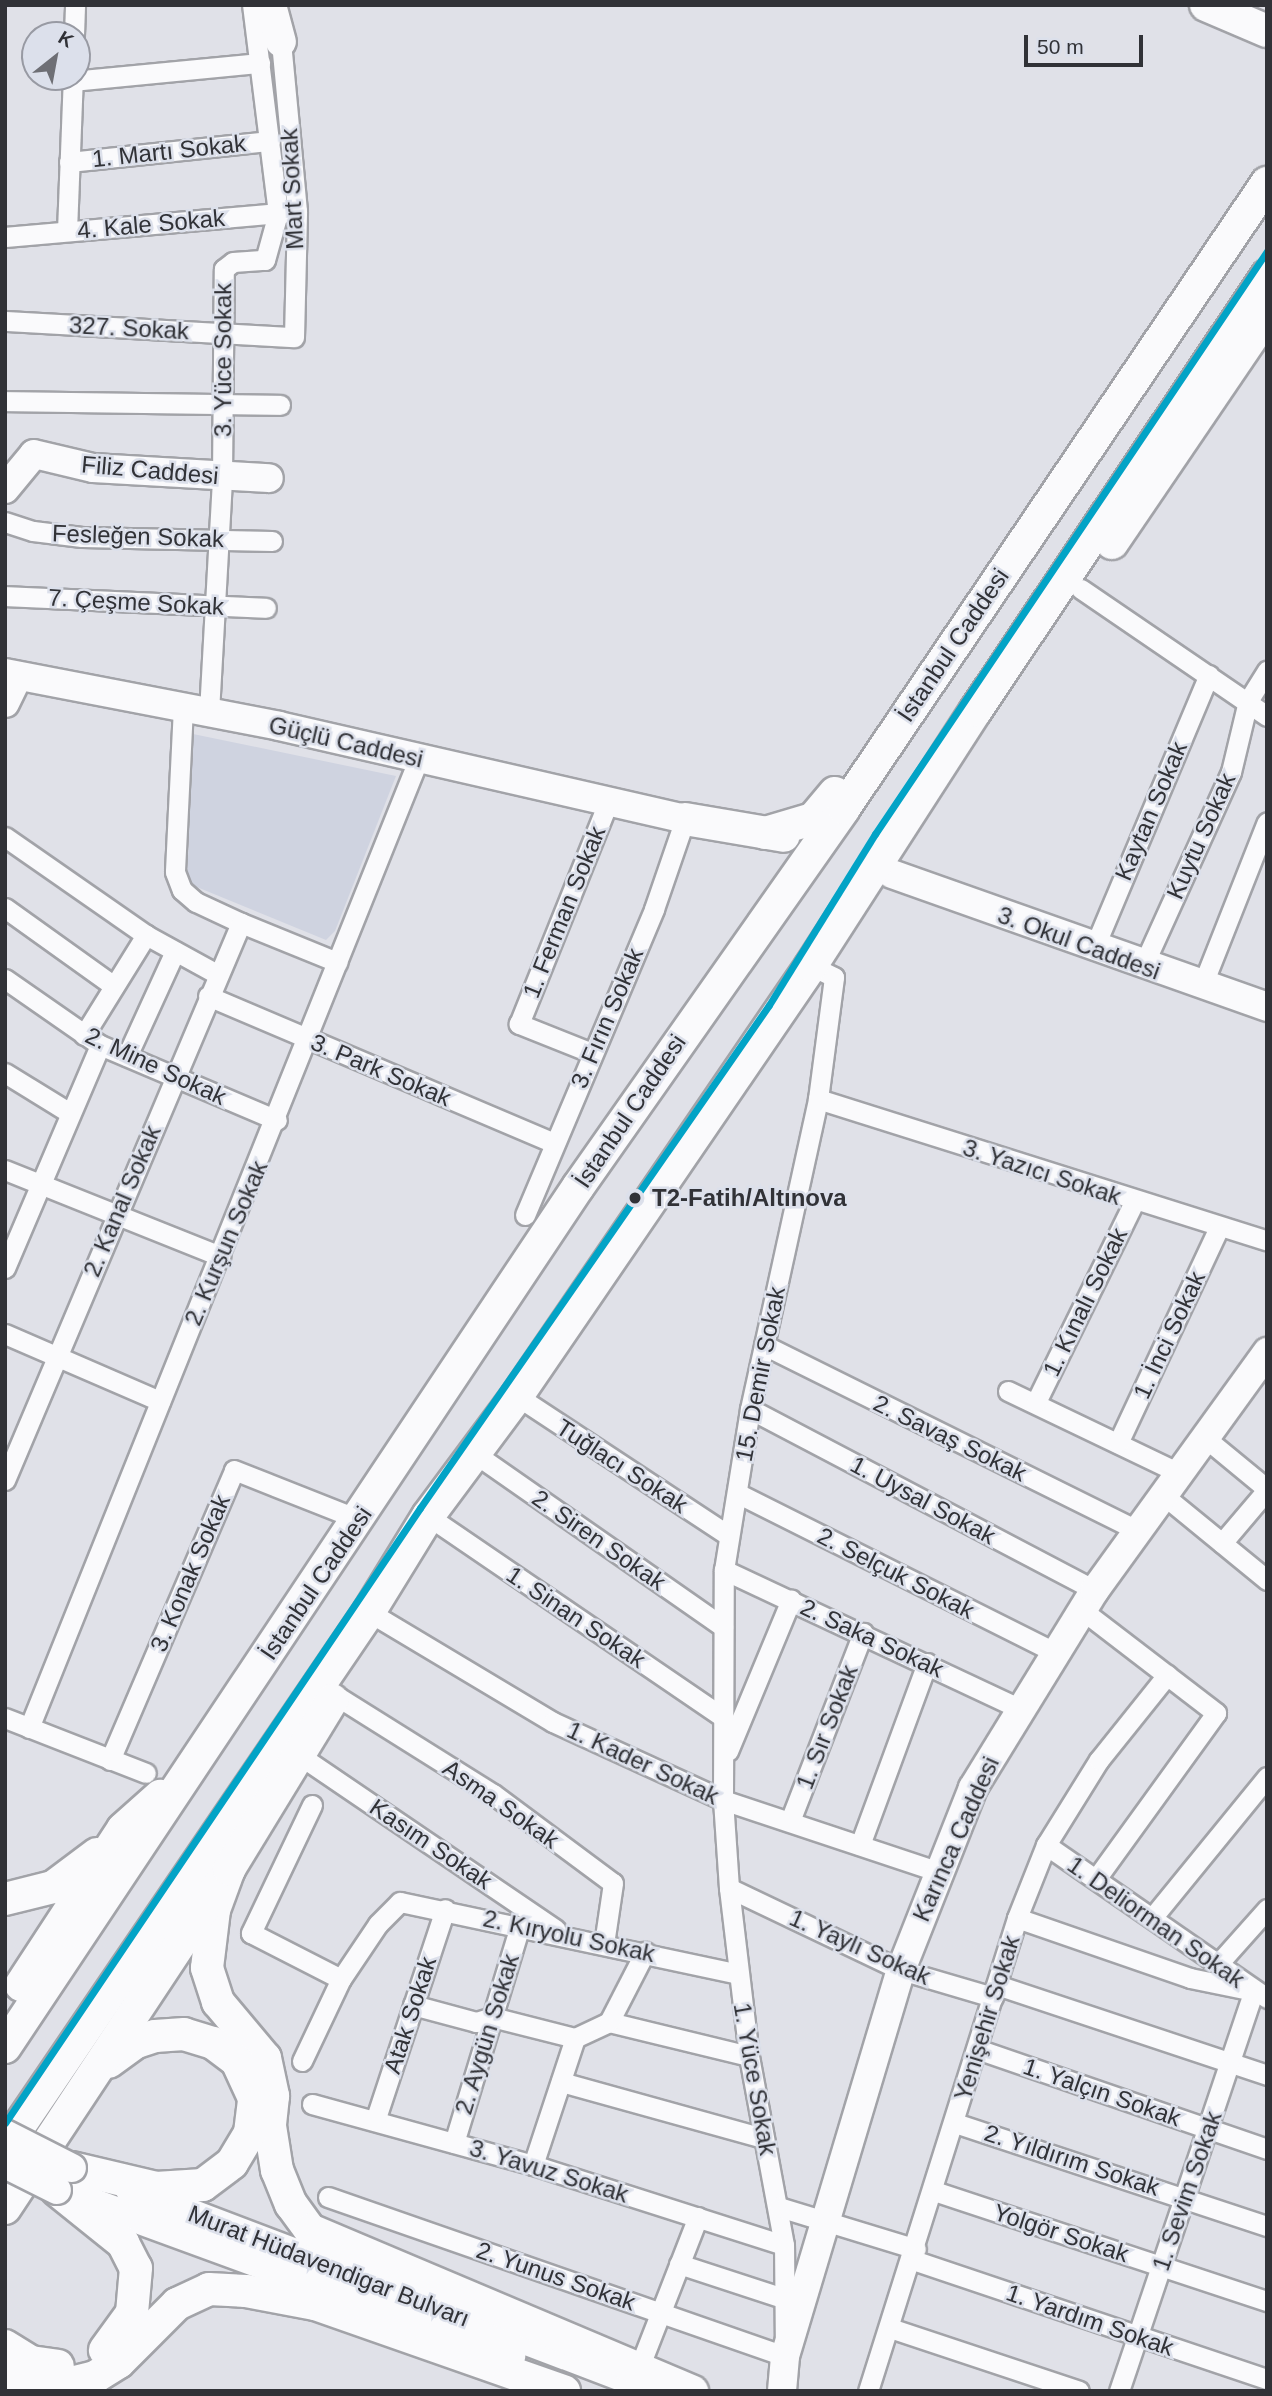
<!DOCTYPE html>
<meta charset="utf-8">
<style>
body{margin:0}
#map{position:relative;width:1272px;height:2396px;overflow:hidden;background:#e0e1e8;font-family:Helvetica,sans-serif}
div>[style]{position:absolute}
[style*='--x']{left:calc(var(--x)*1px);top:calc(var(--y)*1px);width:calc(var(--w)*1px);rotate:calc(var(--a)*1deg)}
.built>*{inset:0;background:#cfd3e0}
.roads{filter:drop-shadow(2px 0 #a2a3a8) drop-shadow(-2px 0 #a2a3a8) drop-shadow(0 2px #a2a3a8) drop-shadow(0 -2px #a2a3a8)}
.minor>*{height:19px;margin:-9.5px;padding:0 9.5px;transform-origin:9.5px;border-radius:9.5px;background:#fafafc}
.secondary>*{height:28px;margin:-14px;padding:0 14px;transform-origin:14px;border-radius:14px;background:#fafafc}
.primary>*{height:30px;margin:-15px;padding:0 15px;transform-origin:15px;border-radius:15px;background:#fafafc}
.trunk>*{height:32px;margin:-16px;padding:0 16px;transform-origin:16px;border-radius:16px;background:#fafafc}
.bridges{filter:drop-shadow(2px 0 #a2a3a8) drop-shadow(-2px 0 #a2a3a8) drop-shadow(0 2px #a2a3a8) drop-shadow(0 -2px #a2a3a8)}
.secondary-bridge>*{height:28px;margin:-14px;padding:0 14px;transform-origin:14px;border-radius:14px;background:#fafafc}
.tram-1>*{height:7px;margin:-3.5px;padding:0 3.5px;transform-origin:3.5px;border-radius:3.5px;background:#02a3c6}
.dots>*{width:19px;height:19px;translate:-50% -50%;box-sizing:border-box;border:4px solid #dce0eb;border-radius:50%}
span{translate:-50% -50%;white-space:nowrap;text-align:center;line-height:1.15;-webkit-text-stroke:5px #dce0eb;paint-order:stroke}
.street-label{font-size:24px;color:#313237}
.stop-label{font-size:24px;color:#313237;font-weight:700}
.left{translate:0 -50%;text-align:left}
.frame{position:absolute;inset:0;border:7px solid #313237;pointer-events:none}
.north{position:absolute;left:21px;top:21px;width:70px;height:70px;box-sizing:border-box;background:#dce0eb;border:2px solid #989aa3;border-radius:50%;rotate:31deg;font-size:19px;font-weight:700;line-height:28px;text-align:center;color:#313237}
.north::after{content:'';display:block;margin:auto;width:24px;height:32px;background:#6e6f75;clip-path:polygon(50% 0,100% 100%,50% 72%,0 100%)}
.scale{position:absolute;left:1024px;top:35px;width:119px;height:32px;box-sizing:border-box;border:4px solid #313237;border-top:0;padding-left:9px;font-size:21px;line-height:24px;white-space:nowrap;color:#313237;-webkit-text-stroke:5px #dce0eb;paint-order:stroke}
</style>
<div id="map">
<div class="built">
<i style="clip-path:polygon(193px 734px,396px 776px,335px 931px,326px 940px,187px 883px)"></i>
</div>
<div class="roads">
<div class="minor">
<i style="--x:74;--y:35;--w:30;--a:-88"></i>
<i style="--x:72;--y:81;--w:189;--a:-5.5"></i>
<i style="--x:69;--y:162;--w:202;--a:-6"></i>
<i style="--x:67;--y:231;--w:154;--a:-87.8"></i>
<i style="--x:5;--y:237;--w:286;--a:-5"></i>
<i style="--x:5;--y:321;--w:289;--a:3.2"></i>
<i style="--x:294;--y:337;--w:126;--a:-88.6"></i>
<i style="--x:297;--y:211;--w:170;--a:-95.4"></i>
<i style="--x:5;--y:401;--w:275;--a:0.8"></i>
<i style="--x:5;--y:522;--w:29;--a:18"></i>
<i style="--x:33;--y:531;--w:49;--a:7"></i>
<i style="--x:82;--y:537;--w:190;--a:1.2"></i>
<i style="--x:1081;--y:589;--w:225;--a:34.3"></i>
<i style="--x:5;--y:596;--w:261;--a:2.6"></i>
<i style="--x:183;--y:707;--w:165;--a:92.8"></i>
<i style="--x:175;--y:872;--w:19;--a:69"></i>
<i style="--x:182;--y:890;--w:18;--a:41"></i>
<i style="--x:196;--y:902;--w:50;--a:25"></i>
<i style="--x:241;--y:923;--w:104;--a:22.1"></i>
<i style="--x:209;--y:712;--w:234;--a:-86.8"></i>
<i style="--x:222;--y:478;--w:209;--a:-89.5"></i>
<i style="--x:224;--y:269;--w:11;--a:-38"></i>
<i style="--x:233;--y:262;--w:32;--a:-4"></i>
<i style="--x:265;--y:260;--w:49;--a:-74.5"></i>
<i style="--x:278;--y:213;--w:210;--a:-97.1"></i>
<i style="--x:5;--y:837;--w:172;--a:34.8"></i>
<i style="--x:146;--y:935;--w:81;--a:28.8"></i>
<i style="--x:5;--y:908;--w:134;--a:35.6"></i>
<i style="--x:1094;--y:948;--w:296;--a:-67.2"></i>
<i style="--x:1143;--y:966;--w:213;--a:-65.6"></i>
<i style="--x:1231;--y:772;--w:73;--a:-76.5"></i>
<i style="--x:1248;--y:701;--w:36;--a:-58"></i>
<i style="--x:5;--y:979;--w:116;--a:34.8"></i>
<i style="--x:100;--y:1045;--w:192;--a:23"></i>
<i style="--x:1202;--y:986;--w:176;--a:-68.4"></i>
<i style="--x:208;--y:996;--w:376;--a:23"></i>
<i style="--x:84;--y:1035;--w:118;--a:-58.2"></i>
<i style="--x:592;--y:1053;--w:79;--a:-158.3"></i>
<i style="--x:519;--y:1024;--w:241;--a:-68.1"></i>
<i style="--x:127;--y:1056;--w:115;--a:-65.4"></i>
<i style="--x:5;--y:1073;--w:76;--a:31.6"></i>
<i style="--x:818;--y:1099;--w:471;--a:17.5"></i>
<i style="--x:5;--y:1170;--w:232;--a:21.8"></i>
<i style="--x:525;--y:1215;--w:332;--a:-67.1"></i>
<i style="--x:654;--y:909;--w:95;--a:-71"></i>
<i style="--x:5;--y:1268;--w:242;--a:-66.9"></i>
<i style="--x:5;--y:1334;--w:169;--a:23.4"></i>
<i style="--x:764;--y:1345;--w:415;--a:26.4"></i>
<i style="--x:1008;--y:1391;--w:187;--a:25.6"></i>
<i style="--x:517;--y:1396;--w:253;--a:33.4"></i>
<i style="--x:1036;--y:1402;--w:223;--a:-63.9"></i>
<i style="--x:750;--y:1409;--w:390;--a:27.7"></i>
<i style="--x:1204;--y:1437;--w:82;--a:39.5"></i>
<i style="--x:1118;--y:1443;--w:238;--a:-64.9"></i>
<i style="--x:474;--y:1453;--w:304;--a:34.9"></i>
<i style="--x:5;--y:1480;--w:605;--a:-67.04"></i>
<i style="--x:737;--y:1493;--w:356;--a:26.6"></i>
<i style="--x:1162;--y:1494;--w:136;--a:39.3"></i>
<i style="--x:428;--y:1516;--w:358;--a:34.3"></i>
<i style="--x:1222;--y:1543;--w:70;--a:-49.7"></i>
<i style="--x:724;--y:1570;--w:326;--a:25.1"></i>
<i style="--x:1082;--y:1610;--w:169;--a:37.5"></i>
<i style="--x:1216;--y:1713;--w:205;--a:125.9"></i>
<i style="--x:369;--y:1612;--w:214;--a:30.9"></i>
<i style="--x:553;--y:1722;--w:187;--a:24.6"></i>
<i style="--x:723;--y:1800;--w:225;--a:18.4"></i>
<i style="--x:335;--y:1695;--w:186;--a:32.1"></i>
<i style="--x:493;--y:1794;--w:149;--a:36.6"></i>
<i style="--x:613;--y:1883;--w:62;--a:98.4"></i>
<i style="--x:5;--y:1718;--w:151;--a:21.3"></i>
<i style="--x:29;--y:1728;--w:1045;--a:-68.1"></i>
<i style="--x:728;--y:1751;--w:164;--a:-67.4"></i>
<i style="--x:299;--y:1755;--w:310;--a:34.2"></i>
<i style="--x:110;--y:1760;--w:315;--a:-66.8"></i>
<i style="--x:234;--y:1470;--w:133;--a:21.6"></i>
<i style="--x:312;--y:1805;--w:142;--a:115.5"></i>
<i style="--x:251;--y:1933;--w:101;--a:27.1"></i>
<i style="--x:790;--y:1821;--w:202;--a:-68.8"></i>
<i style="--x:860;--y:1845;--w:194;--a:-69.8"></i>
<i style="--x:1046;--y:1845;--w:269;--a:34.7"></i>
<i style="--x:729;--y:1888;--w:191;--a:25.5"></i>
<i style="--x:901;--y:1970;--w:96;--a:16.4"></i>
<i style="--x:1017;--y:1918;--w:183;--a:19.1"></i>
<i style="--x:1190;--y:1978;--w:60;--a:11.5"></i>
<i style="--x:1152;--y:1918;--w:182;--a:-50.8"></i>
<i style="--x:1218;--y:1964;--w:74;--a:-48.3"></i>
<i style="--x:997;--y:1985;--w:285;--a:18.4"></i>
<i style="--x:413;--y:2005;--w:65;--a:15.1"></i>
<i style="--x:476;--y:2022;--w:17;--a:-17"></i>
<i style="--x:492;--y:2017;--w:86;--a:14.2"></i>
<i style="--x:575;--y:2038;--w:38;--a:-25"></i>
<i style="--x:609;--y:2022;--w:144;--a:13.7"></i>
<i style="--x:609;--y:2022;--w:79;--a:-62.8"></i>
<i style="--x:977;--y:2049;--w:307;--a:19"></i>
<i style="--x:302;--y:2061;--w:91;--a:-64.6"></i>
<i style="--x:341;--y:1979;--w:66;--a:-56.1"></i>
<i style="--x:378;--y:1924;--w:31;--a:-45"></i>
<i style="--x:400;--y:1902;--w:346;--a:12"></i>
<i style="--x:561;--y:2082;--w:210;--a:15.5"></i>
<i style="--x:312;--y:2104;--w:229;--a:15.4"></i>
<i style="--x:533;--y:2165;--w:263;--a:17.7"></i>
<i style="--x:375;--y:2121;--w:223;--a:-71.7"></i>
<i style="--x:955;--y:2123;--w:329;--a:18.3"></i>
<i style="--x:454;--y:2143;--w:227;--a:-73.1"></i>
<i style="--x:533;--y:2165;--w:134;--a:-71.7"></i>
<i style="--x:934;--y:2191;--w:351;--a:18.3"></i>
<i style="--x:328;--y:2197;--w:484;--a:19.2"></i>
<i style="--x:785;--y:2356;--w:111;--a:-90.5"></i>
<i style="--x:784;--y:2245;--w:192;--a:-100.5"></i>
<i style="--x:749;--y:2056;--w:169;--a:-96.8"></i>
<i style="--x:729;--y:1888;--w:88;--a:-93.9"></i>
<i style="--x:723;--y:1800;--w:230;--a:-89.8"></i>
<i style="--x:724;--y:1570;--w:163;--a:-80.8"></i>
<i style="--x:750;--y:1409;--w:317;--a:-77.6"></i>
<i style="--x:818;--y:1099;--w:123;--a:-82.5"></i>
<i style="--x:834;--y:977;--w:25;--a:-154"></i>
<i style="--x:779;--y:2207;--w:143;--a:17"></i>
<i style="--x:913;--y:2260;--w:373;--a:18.6"></i>
<i style="--x:679;--y:2264;--w:113;--a:18.1"></i>
<i style="--x:890;--y:2328;--w:199;--a:18.4"></i>
<i style="--x:639;--y:2368;--w:162;--a:-68.7"></i>
<i style="--x:868;--y:2391;--w:496;--a:-72.5"></i>
<i style="--x:1017;--y:1918;--w:79;--a:-68.3"></i>
<i style="--x:1046;--y:1845;--w:100;--a:-58.1"></i>
<i style="--x:1099;--y:1760;--w:109;--a:-51.3"></i>
<i style="--x:1119;--y:2391;--w:422;--a:-71.4"></i>
</div>
<div class="secondary">
<i style="--x:5;--y:489;--w:45;--a:-50.4"></i>
<i style="--x:34;--y:454;--w:61;--a:13.3"></i>
<i style="--x:93;--y:468;--w:176;--a:3.3"></i>
<i style="--x:5;--y:673;--w:279;--a:10.9"></i>
<i style="--x:279;--y:726;--w:417;--a:12.9"></i>
<i style="--x:5;--y:703;--w:30;--a:-64"></i>
<i style="--x:892;--y:874;--w:398;--a:19.5"></i>
<i style="--x:130;--y:2190;--w:540;--a:20.82"></i>
<i style="--x:69;--y:2194;--w:471;--a:20.1"></i>
<i style="--x:782;--y:2391;--w:35;--a:-85"></i>
<i style="--x:785;--y:2356;--w:403;--a:-73.3"></i>
<i style="--x:901;--y:1970;--w:196;--a:-68.4"></i>
<i style="--x:973;--y:1788;--w:233;--a:-58.4"></i>
<i style="--x:1095;--y:1590;--w:294;--a:-54.1"></i>
</div>
<div class="primary">
<i style="--x:271;--y:5;--w:38;--a:75"></i>
</div>
<div class="trunk">
<i style="--x:1206;--y:5;--w:66;--a:23.1"></i>
<i style="--x:1112;--y:543;--w:276;--a:-55.8"></i>
<i style="--x:685;--y:819;--w:100;--a:9.7"></i>
<i style="--x:765;--y:833;--w:50;--a:-16.3"></i>
<i style="--x:813;--y:819;--w:34;--a:-50"></i>
<i style="--x:229;--y:1869;--w:44;--a:110.1"></i>
<i style="--x:214;--y:1910;--w:58;--a:96.9"></i>
<i style="--x:207;--y:1968;--w:36;--a:72"></i>
<i style="--x:218;--y:2002;--w:73;--a:50"></i>
<i style="--x:265;--y:2058;--w:39;--a:78"></i>
<i style="--x:273;--y:2096;--w:30;--a:96"></i>
<i style="--x:270;--y:2126;--w:45;--a:81"></i>
<i style="--x:277;--y:2170;--w:37;--a:68"></i>
<i style="--x:291;--y:2204;--w:32;--a:54"></i>
<i style="--x:310;--y:2230;--w:415;--a:22.9"></i>
<i style="--x:5;--y:1899;--w:49;--a:-14"></i>
<i style="--x:53;--y:1887;--w:55;--a:-36.9"></i>
<i style="--x:21;--y:1985;--w:186;--a:-56.8"></i>
<i style="--x:123;--y:1829;--w:50;--a:-41.7"></i>
<i style="--x:5;--y:2047;--w:1033;--a:-56.33"></i>
<i style="--x:578;--y:1187;--w:463;--a:-54.9"></i>
<i style="--x:844;--y:808;--w:755;--a:-55.91"></i>
<i style="--x:5;--y:2147;--w:647;--a:-55.77"></i>
<i style="--x:369;--y:1612;--w:113;--a:-58.4"></i>
<i style="--x:428;--y:1516;--w:149;--a:-53.4"></i>
<i style="--x:517;--y:1396;--w:521;--a:-55.64"></i>
<i style="--x:811;--y:966;--w:305;--a:-57.2"></i>
<i style="--x:976;--y:710;--w:523;--a:-56.16"></i>
<i style="--x:72;--y:2168;--w:86;--a:13.4"></i>
<i style="--x:156;--y:2188;--w:47;--a:-3.7"></i>
<i style="--x:203;--y:2185;--w:36;--a:-37"></i>
<i style="--x:232;--y:2163;--w:35;--a:-59"></i>
<i style="--x:250;--y:2133;--w:35;--a:-83"></i>
<i style="--x:254;--y:2098;--w:41;--a:-114.7"></i>
<i style="--x:237;--y:2061;--w:30;--a:-143"></i>
<i style="--x:213;--y:2043;--w:30;--a:-163"></i>
<i style="--x:184;--y:2034;--w:29;--a:176"></i>
<i style="--x:155;--y:2036;--w:20;--a:162"></i>
<i style="--x:136;--y:2042;--w:34;--a:144"></i>
<i style="--x:57;--y:2190;--w:85;--a:38.8"></i>
<i style="--x:123;--y:2243;--w:28;--a:63"></i>
<i style="--x:136;--y:2268;--w:45;--a:95.1"></i>
<i style="--x:132;--y:2313;--w:46;--a:126.1"></i>
<i style="--x:5;--y:2208;--w:406;--a:-56.5"></i>
<i style="--x:229;--y:1869;--w:198;--a:-58.6"></i>
<i style="--x:5;--y:2346;--w:31;--a:32"></i>
<i style="--x:31;--y:2362;--w:27;--a:8"></i>
<i style="--x:5;--y:2374;--w:63;--a:9.2"></i>
<i style="--x:67;--y:2384;--w:29;--a:-14"></i>
<i style="--x:95;--y:2377;--w:28;--a:-32"></i>
<i style="--x:119;--y:2362;--w:82;--a:-45"></i>
<i style="--x:177;--y:2304;--w:35;--a:-25"></i>
<i style="--x:209;--y:2289;--w:37;--a:3"></i>
<i style="--x:246;--y:2291;--w:70;--a:10.7"></i>
<i style="--x:315;--y:2304;--w:264;--a:19.3"></i>
</div>
</div>
<div class="bridges">
<div class="secondary-bridge">
<i style="--x:5;--y:2134;--w:75;--a:26.9"></i>
<i style="--x:5;--y:2164;--w:58;--a:26.6"></i>
</div>
</div>
<div class="tram-1">
<i style="--x:5;--y:2123;--w:742;--a:-55.99"></i>
<i style="--x:420;--y:1508;--w:612;--a:-55.25"></i>
<i style="--x:769;--y:1005;--w:201;--a:-58.2"></i>
<i style="--x:875;--y:834;--w:703;--a:-56.08"></i>
</div>
<div class="dots">
<i style="left:635px;top:1198px;background:#313237"></i>
</div>
<div class="street-label">
<span style="left:169px;top:151px;rotate:-6deg">1. Martı Sokak</span>
<span style="left:292px;top:189px;rotate:-93deg">Mart Sokak</span>
<span style="left:151px;top:224px;rotate:-5deg">4. Kale Sokak</span>
<span style="left:129px;top:328px;rotate:3deg">327. Sokak</span>
<span style="left:223px;top:360px;rotate:-90deg">3. Yüce Sokak</span>
<span style="left:150px;top:470px;rotate:5deg">Filiz Caddesi</span>
<span style="left:138px;top:536px;rotate:2deg">Fesleğen Sokak</span>
<span style="left:136px;top:602px;rotate:3deg">7. Çeşme Sokak</span>
<span style="left:953px;top:645px;rotate:-56deg">İstanbul Caddesi</span>
<span style="left:346px;top:742px;rotate:13deg">Güçlü Caddesi</span>
<span style="left:1151px;top:811px;rotate:-67deg">Kaytan Sokak</span>
<span style="left:1201px;top:836px;rotate:-66deg">Kuytu Sokak</span>
<span style="left:564px;top:912px;rotate:-68deg">1. Ferman Sokak</span>
<span style="left:1079px;top:943px;rotate:20deg">3. Okul Caddesi</span>
<span style="left:607px;top:1018px;rotate:-67deg">3. Fırın Sokak</span>
<span style="left:156px;top:1066px;rotate:25deg">2. Mine Sokak</span>
<span style="left:381px;top:1070px;rotate:23deg">3. Park Sokak</span>
<span style="left:630px;top:1111px;rotate:-56deg">İstanbul Caddesi</span>
<span style="left:1042px;top:1172px;rotate:18deg">3. Yazıcı Sokak</span>
<span style="left:122px;top:1201px;rotate:-67deg">2. Kanal Sokak</span>
<span style="left:226px;top:1243px;rotate:-67deg">2. Kurşun Sokak</span>
<span style="left:1085px;top:1302px;rotate:-64deg">1. Kınalı Sokak</span>
<span style="left:1169px;top:1335px;rotate:-65deg">1. İnci Sokak</span>
<span style="left:760px;top:1374px;rotate:-79deg">15. Demir Sokak</span>
<span style="left:950px;top:1438px;rotate:26deg">2. Savaş Sokak</span>
<span style="left:622px;top:1466px;rotate:33deg">Tuğlacı Sokak</span>
<span style="left:923px;top:1500px;rotate:28deg">1. Uysal Sokak</span>
<span style="left:599px;top:1540px;rotate:35deg">2. Siren Sokak</span>
<span style="left:190px;top:1573px;rotate:-67deg">3. Konak Sokak</span>
<span style="left:896px;top:1573px;rotate:27deg">2. Selçuk Sokak</span>
<span style="left:316px;top:1583px;rotate:-56deg">İstanbul Caddesi</span>
<span style="left:576px;top:1617px;rotate:34deg">1. Sinan Sokak</span>
<span style="left:872px;top:1638px;rotate:25deg">2. Saka Sokak</span>
<span style="left:827px;top:1727px;rotate:-69deg">1. Sır Sokak</span>
<span style="left:643px;top:1763px;rotate:25deg">1. Kader Sokak</span>
<span style="left:501px;top:1804px;rotate:35deg">Asma Sokak</span>
<span style="left:956px;top:1839px;rotate:-66deg">Karınca Caddesi</span>
<span style="left:431px;top:1844px;rotate:34deg">Kasım Sokak</span>
<span style="left:1156px;top:1922px;rotate:35deg">1. Deliorman Sokak</span>
<span style="left:569px;top:1936px;rotate:12deg">2. Kıryolu Sokak</span>
<span style="left:860px;top:1947px;rotate:24deg">1. Yaylı Sokak</span>
<span style="left:410px;top:2015px;rotate:-72deg">Atak Sokak</span>
<span style="left:987px;top:2018px;rotate:-73deg">Yenişehir Sokak</span>
<span style="left:487px;top:2034px;rotate:-73deg">2. Aygün Sokak</span>
<span style="left:755px;top:2079px;rotate:80deg">1. Yüce Sokak</span>
<span style="left:1102px;top:2092px;rotate:19deg">1. Yalçın Sokak</span>
<span style="left:1072px;top:2160px;rotate:18deg">2. Yıldırım Sokak</span>
<span style="left:549px;top:2171px;rotate:17deg">3. Yavuz Sokak</span>
<span style="left:1187px;top:2191px;rotate:-71deg">1. Sevim Sokak</span>
<span style="left:1061px;top:2233px;rotate:18deg">Yolgör Sokak</span>
<span style="left:329px;top:2266px;rotate:21deg">Murat Hüdavendigar Bulvarı</span>
<span style="left:556px;top:2276px;rotate:19deg">2. Yunus Sokak</span>
<span style="left:1090px;top:2320px;rotate:19deg">1. Yardım Sokak</span>
</div>
<div class="stop-label">
<span class="left" style="left:652px;top:1198px">T2-Fatih/Altınova</span>
</div>
<div class="frame"></div>
<div class="north">K</div>
<div class="scale">50 m</div>
</div>
